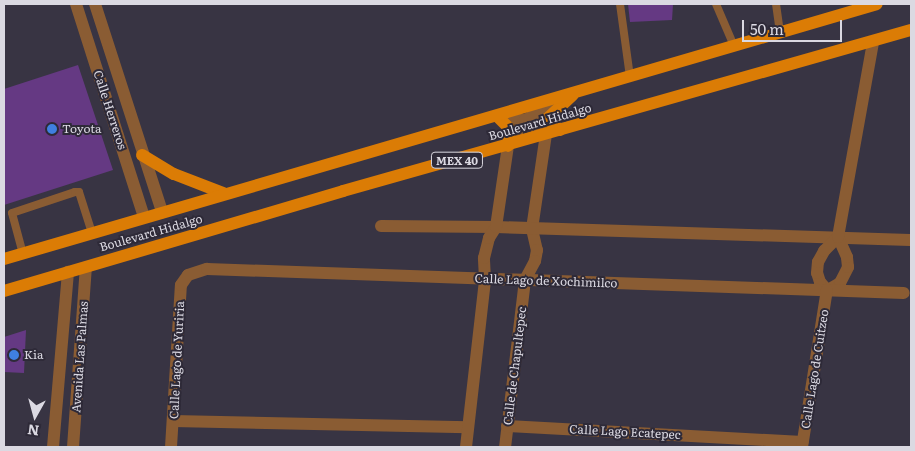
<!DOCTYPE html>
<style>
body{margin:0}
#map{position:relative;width:915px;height:451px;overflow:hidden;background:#383443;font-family:Literata,serif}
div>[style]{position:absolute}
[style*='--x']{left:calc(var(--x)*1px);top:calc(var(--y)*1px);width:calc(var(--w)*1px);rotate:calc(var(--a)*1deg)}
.building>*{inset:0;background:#653983}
.lane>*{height:8px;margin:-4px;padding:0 4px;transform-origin:4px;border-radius:4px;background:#8a5c33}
.street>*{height:12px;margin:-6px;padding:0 6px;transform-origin:6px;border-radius:6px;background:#8a5c33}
.primary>*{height:12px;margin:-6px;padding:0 6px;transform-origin:6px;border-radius:6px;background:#db7c05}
.dots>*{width:14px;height:14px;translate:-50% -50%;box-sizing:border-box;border:2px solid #2e2a38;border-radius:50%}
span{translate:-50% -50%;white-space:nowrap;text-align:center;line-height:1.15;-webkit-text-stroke:4px #2e2a38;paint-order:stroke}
.shield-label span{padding:1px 4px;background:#2e2a38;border:1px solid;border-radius:4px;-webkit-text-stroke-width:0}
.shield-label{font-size:11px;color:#dbd9e2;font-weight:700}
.street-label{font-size:12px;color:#dbd9e2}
.poi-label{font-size:12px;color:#dbd9e2}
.left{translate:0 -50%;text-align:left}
.frame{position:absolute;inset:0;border:5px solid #dbd9e2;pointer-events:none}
.north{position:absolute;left:10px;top:391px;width:50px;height:50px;-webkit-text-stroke:4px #2e2a38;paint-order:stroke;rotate:187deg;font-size:14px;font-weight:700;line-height:20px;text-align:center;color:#dbd9e2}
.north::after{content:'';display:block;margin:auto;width:18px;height:22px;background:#dbd9e2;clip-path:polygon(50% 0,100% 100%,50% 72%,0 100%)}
.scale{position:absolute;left:742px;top:20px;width:100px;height:22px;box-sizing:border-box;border:2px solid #dbd9e2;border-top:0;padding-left:6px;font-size:15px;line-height:18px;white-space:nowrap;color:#dbd9e2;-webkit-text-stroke:4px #2e2a38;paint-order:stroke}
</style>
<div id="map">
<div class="building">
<i style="clip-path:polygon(628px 4px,673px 4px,672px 20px,630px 22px)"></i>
<i style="clip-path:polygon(78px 65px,113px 170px,4px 205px,4px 89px)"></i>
<i style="clip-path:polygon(26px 330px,24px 373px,4px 372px,4px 337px)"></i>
</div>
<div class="lane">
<i style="--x:620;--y:4;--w:74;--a:82.2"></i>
<i style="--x:716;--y:4;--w:46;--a:66.8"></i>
<i style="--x:776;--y:4;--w:28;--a:82"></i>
<i style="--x:23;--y:254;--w:42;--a:-105"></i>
<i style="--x:12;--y:213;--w:66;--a:-18.4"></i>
<i style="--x:75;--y:192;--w:4;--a:0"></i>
<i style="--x:79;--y:192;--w:43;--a:72.4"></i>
</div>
<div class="street">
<i style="--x:76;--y:4;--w:224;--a:72.3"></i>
<i style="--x:95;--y:4;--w:219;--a:72.1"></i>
<i style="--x:497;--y:116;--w:28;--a:8"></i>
<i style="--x:525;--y:120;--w:25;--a:34"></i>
<i style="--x:546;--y:134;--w:96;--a:98.4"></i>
<i style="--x:532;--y:229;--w:22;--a:77"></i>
<i style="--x:537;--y:250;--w:11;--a:100"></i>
<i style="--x:535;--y:261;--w:21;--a:118"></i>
<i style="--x:525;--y:280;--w:168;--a:96.8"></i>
<i style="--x:381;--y:226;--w:115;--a:0.5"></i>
<i style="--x:496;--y:227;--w:414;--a:1.8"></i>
<i style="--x:827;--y:290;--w:11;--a:-131"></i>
<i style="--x:820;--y:282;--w:9;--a:-108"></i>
<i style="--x:817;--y:273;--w:11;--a:-85"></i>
<i style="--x:818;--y:262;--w:13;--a:-61"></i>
<i style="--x:824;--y:251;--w:20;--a:-45"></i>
<i style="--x:828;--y:290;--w:14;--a:-30"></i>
<i style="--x:840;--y:283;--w:18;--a:-63"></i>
<i style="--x:848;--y:267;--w:10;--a:-96"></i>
<i style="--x:847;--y:257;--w:22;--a:-114"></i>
<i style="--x:838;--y:237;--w:198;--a:-79.8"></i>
<i style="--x:173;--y:421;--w:295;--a:1.2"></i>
<i style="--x:507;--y:426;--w:296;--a:3.1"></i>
<i style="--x:53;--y:447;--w:176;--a:-85.1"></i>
<i style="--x:73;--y:447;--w:180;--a:-85.9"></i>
<i style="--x:171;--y:447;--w:162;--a:-86.5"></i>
<i style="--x:181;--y:285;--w:12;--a:-55"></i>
<i style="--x:188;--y:275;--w:20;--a:-18"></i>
<i style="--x:207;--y:269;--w:697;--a:1.97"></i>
<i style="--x:466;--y:447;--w:169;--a:-83.5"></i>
<i style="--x:485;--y:279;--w:21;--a:-93"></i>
<i style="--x:484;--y:258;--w:21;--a:-76"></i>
<i style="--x:489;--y:238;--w:13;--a:-58"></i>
<i style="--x:496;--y:227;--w:82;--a:-81.6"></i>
<i style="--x:508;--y:146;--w:31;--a:-57"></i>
<i style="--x:525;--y:120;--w:47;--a:-28.2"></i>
<i style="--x:802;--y:447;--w:159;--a:-81"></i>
</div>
<div class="primary">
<i style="--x:497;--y:116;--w:18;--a:45"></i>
<i style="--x:510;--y:129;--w:17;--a:97"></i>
<i style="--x:560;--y:130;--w:17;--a:-140"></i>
<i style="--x:547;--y:119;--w:35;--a:-43"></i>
<i style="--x:142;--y:155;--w:37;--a:31"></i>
<i style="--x:174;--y:174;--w:53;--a:21.2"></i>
<i style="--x:4;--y:259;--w:909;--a:-16.28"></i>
<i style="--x:4;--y:291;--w:353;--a:-16.4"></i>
<i style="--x:343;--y:191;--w:590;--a:-15.83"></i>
</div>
<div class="dots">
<i style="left:52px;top:129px;background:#3f7fe0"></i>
<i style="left:14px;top:355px;background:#3f7fe0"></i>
</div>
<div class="shield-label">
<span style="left:457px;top:160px">MEX 40</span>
</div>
<div class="street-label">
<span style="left:110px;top:110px;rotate:72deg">Calle Herreros</span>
<span style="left:540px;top:122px;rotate:-16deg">Boulevard Hidalgo</span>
<span style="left:151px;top:233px;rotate:-16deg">Boulevard Hidalgo</span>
<span style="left:546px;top:281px;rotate:2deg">Calle Lago de Xochimilco</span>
<span style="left:80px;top:357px;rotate:-86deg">Avenida Las Palmas</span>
<span style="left:177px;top:360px;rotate:-87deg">Calle Lago de Yuriria</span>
<span style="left:515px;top:366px;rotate:-83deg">Calle de Chapultepec</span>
<span style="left:815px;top:369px;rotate:-81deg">Calle Lago de Cuitzeo</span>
<span style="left:625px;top:432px;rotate:3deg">Calle Lago Ecatepec</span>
</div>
<div class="poi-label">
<span class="left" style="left:62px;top:129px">Toyota</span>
<span class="left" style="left:24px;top:355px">Kia</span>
</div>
<div class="frame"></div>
<div class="north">N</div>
<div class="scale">50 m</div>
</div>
